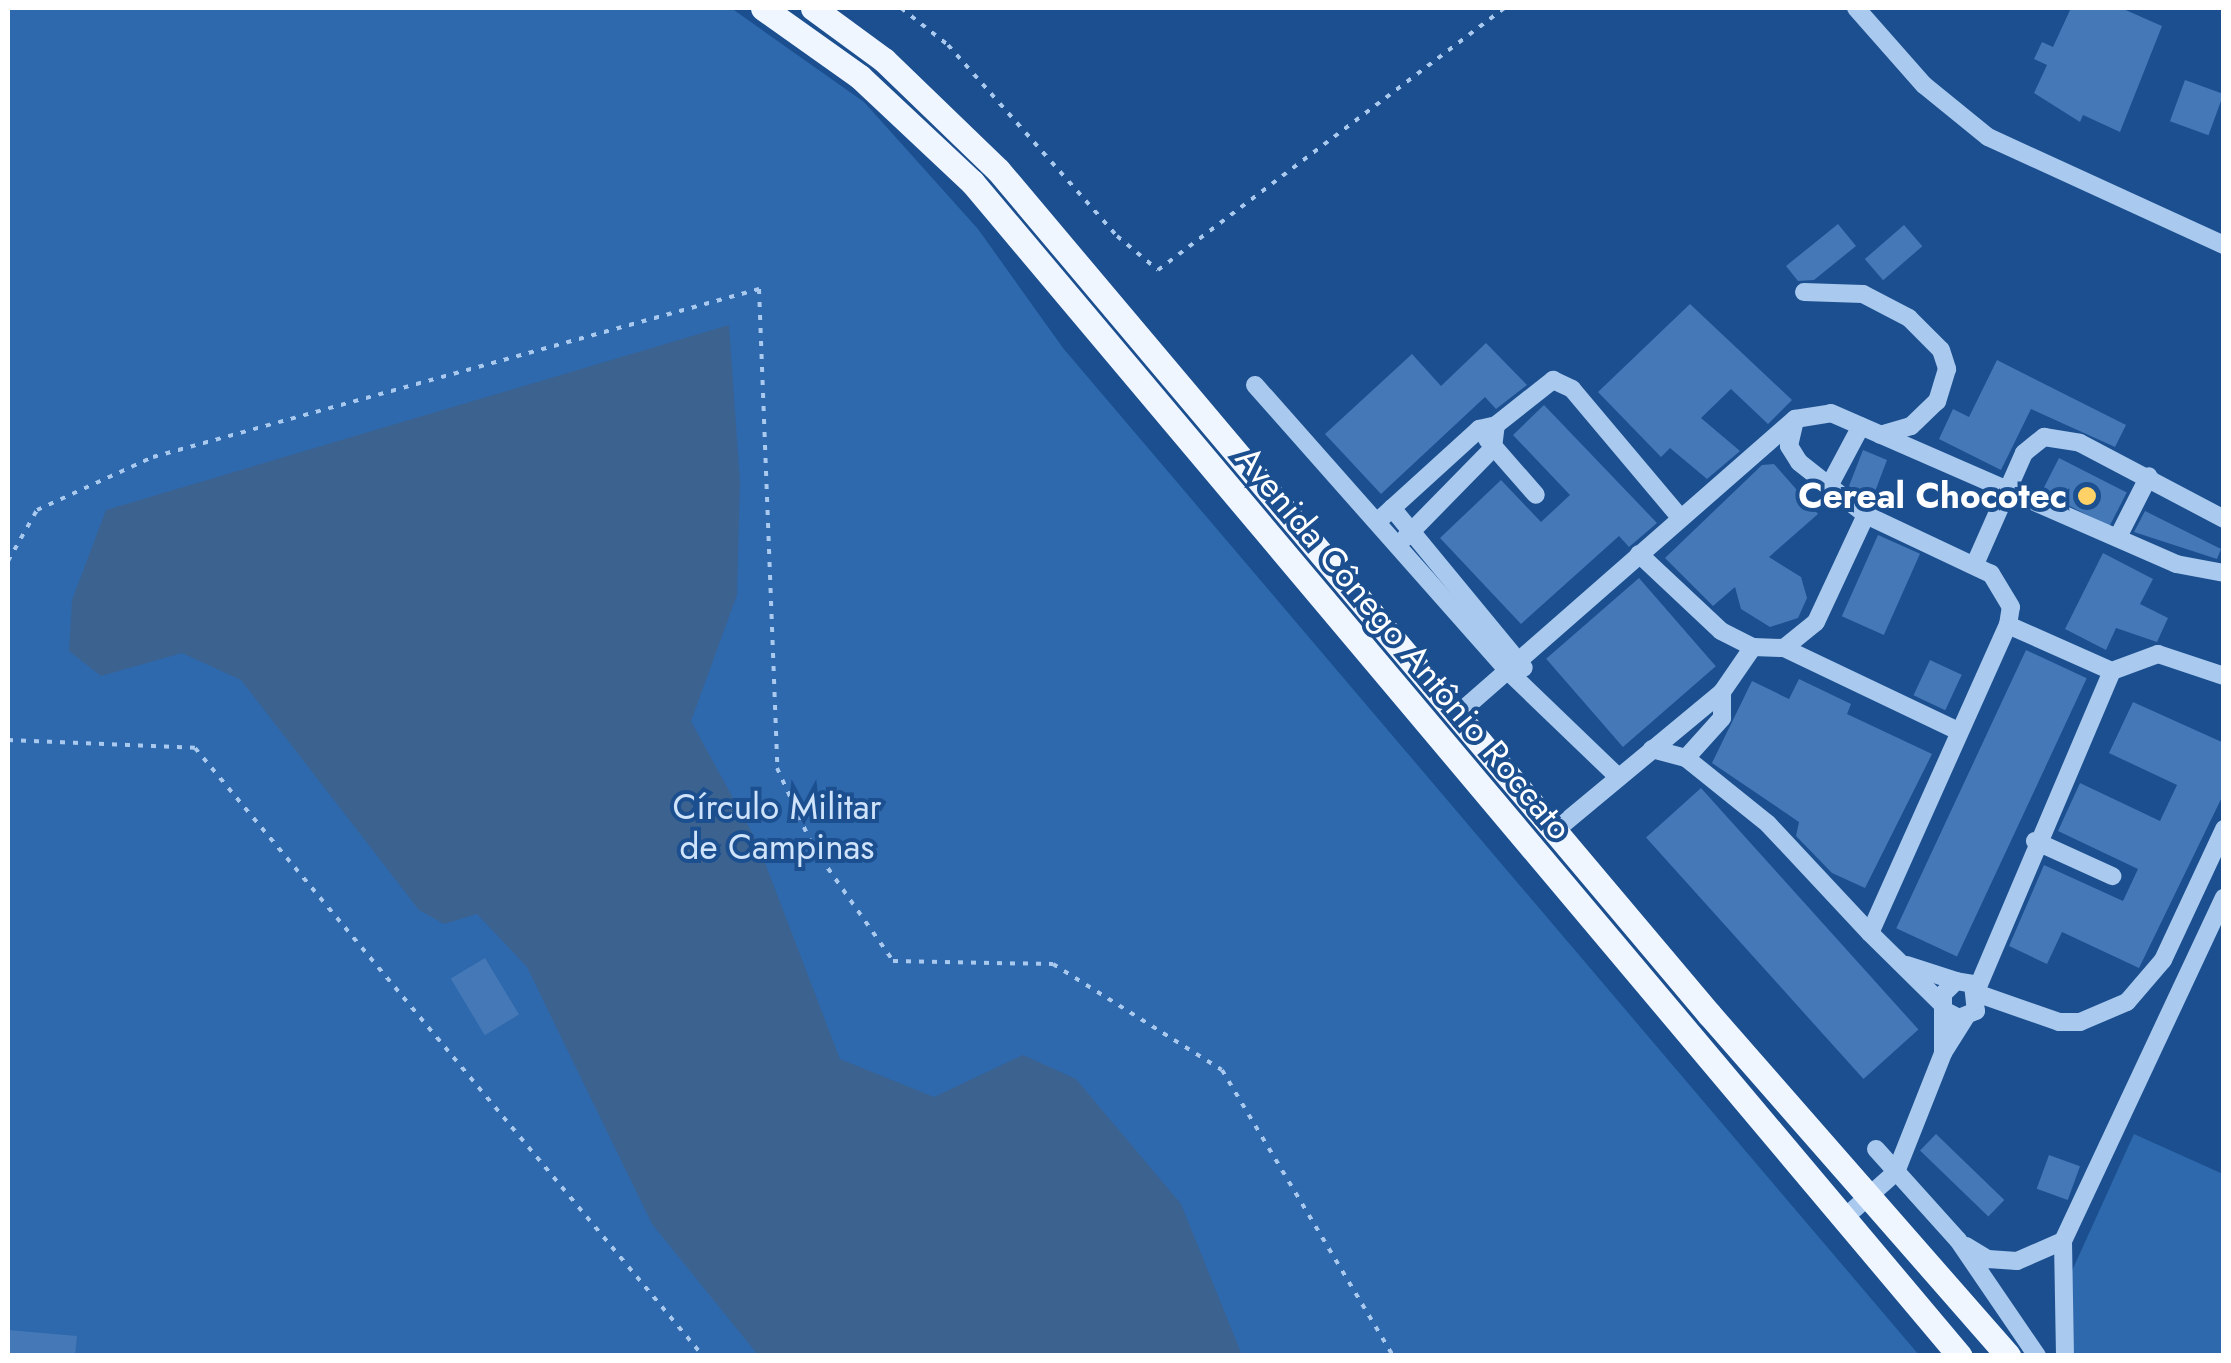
<!DOCTYPE html>
<meta charset="utf-8">
<style>
body{margin:0}
#map{position:relative;width:2231px;height:1363px;overflow:hidden;background:#1b4f8f;font-family:Jost,sans-serif}
div>[style]{position:absolute}
[style*='--x']{left:calc(var(--x)*1px);top:calc(var(--y)*1px);width:calc(var(--w)*1px);rotate:calc(var(--a)*1deg)}
.green>*{inset:0;background:#2e69ad}
.water>*{inset:0;background:#3c6290}
.building>*{inset:0;background:#4478b7;transform-origin:0 0}
.path>*{height:4px;margin-top:-2px;transform-origin:0;background:repeating-linear-gradient(90deg,#a9c9ee 0 5px,transparent 0 13px)}
.minor>*{height:18px;margin:-9px;padding:0 9px;transform-origin:9px;border-radius:9px;background:#a9c9ee}
.major>*{height:25px;margin:-12.5px;padding:0 12.5px;transform-origin:12.5px;border-radius:12.5px;background:#f0f6ff}
.dots>*{width:28px;height:28px;translate:-50% -50%;box-sizing:border-box;border:5px solid #1b4f8f;border-radius:50%}
span{translate:-50% -50%;white-space:nowrap;text-align:center;line-height:1.15;-webkit-text-stroke:8px #1b4f8f;paint-order:stroke}
.poi-label{font-size:35px;color:#fff;font-weight:700}
.right{translate:-100% -50%;text-align:right}
.street-label{font-size:35px;color:#fff}
.park-label{font-size:35px;color:#cfe3fa}
.frame{position:absolute;inset:0;border:10px solid #fff;pointer-events:none}
</style>
<div id="map">
<div class="green">
<i style="clip-path:polygon(8px 8px,731px 8px,864px 102px,978px 229px,1063px 348px,1919px 1355px,8px 1355px)"></i>
<i style="clip-path:polygon(2134px 1134px,2223px 1174px,2223px 1355px,2072px 1356px,2071px 1273px)"></i>
</div>
<div class="water">
<i style="clip-path:polygon(729px 325px,740px 482px,737px 595px,691px 721px,757px 842px,840px 1059px,934px 1097px,1023px 1055px,1076px 1079px,1181px 1204px,1242px 1355px,758px 1355px,652px 1224px,527px 967px,477px 914px,444px 924px,419px 910px,241px 680px,182px 653px,101px 676px,69px 651px,72px 600px,106px 510px)"></i>
</div>
<div class="building">
<i style="clip-path:polygon(2071px 8px,2121px 8px,2162px 26px,2120px 132px,2083px 115px,2080px 122px,2034px 93px,2047px 65px,2034px 59px,2042px 42px,2053px 47px)"></i>
<i style="left:2185px;top:80px;width:41px;height:44px;rotate:20deg"></i>
<i style="clip-path:polygon(1838px 224px,1856px 246px,1814px 280px,1798px 281px,1786px 266px)"></i>
<i style="left:1904px;top:225px;width:28px;height:52px;rotate:49deg"></i>
<i style="clip-path:polygon(1690px 304px,1792px 400px,1768px 424px,1731px 389px,1701px 418px,1740px 451px,1707px 479px,1670px 448px,1661px 457px,1598px 392px)"></i>
<i style="clip-path:polygon(1486px 343px,1527px 385px,1496px 409px,1485px 397px,1381px 494px,1325px 434px,1412px 354px,1441px 386px)"></i>
<i style="clip-path:polygon(1997px 360px,2126px 425px,2115px 447px,2031px 409px,2001px 470px,1939px 439px,1953px 409px,1969px 417px)"></i>
<i style="clip-path:polygon(1544px 405px,1657px 523px,1629px 547px,1619px 536px,1521px 624px,1440px 538px,1501px 480px,1541px 522px,1570px 495px,1513px 435px)"></i>
<i style="clip-path:polygon(1863px 450px,1887px 460px,1871px 502px,1849px 486px)"></i>
<i style="left:2059px;top:458px;width:76px;height:38px;rotate:27deg"></i>
<i style="clip-path:polygon(1774px 464px,1818px 514px,1769px 557px,1801px 577px,1807px 598px,1798px 618px,1770px 627px,1741px 609px,1735px 587px,1713px 606px,1665px 558px,1762px 465px)"></i>
<i style="clip-path:polygon(2145px 511px,2221px 549px,2217px 559px,2134px 532px)"></i>
<i style="left:1878px;top:535px;width:46px;height:89px;rotate:24deg"></i>
<i style="clip-path:polygon(2103px 553px,2153px 579px,2140px 604px,2168px 618px,2157px 642px,2116px 628px,2106px 650px,2065px 629px)"></i>
<i style="left:1639px;top:578px;width:117px;height:123px;rotate:49deg"></i>
<i style="left:2026px;top:650px;width:67px;height:307px;rotate:25deg"></i>
<i style="left:1930px;top:660px;width:35px;height:39px;rotate:25deg"></i>
<i style="clip-path:polygon(1799px 679px,1851px 704px,1847px 714px,1932px 754px,1865px 888px,1832px 873px,1796px 836px,1799px 822px,1712px 763px,1752px 681px,1789px 699px)"></i>
<i style="clip-path:polygon(2133px 702px,2224px 743px,2224px 793px,2139px 968px,2062px 932px,2047px 964px,2009px 946px,2044px 865px,2123px 901px,2138px 869px,2058px 831px,2080px 783px,2160px 821px,2177px 785px,2109px 753px)"></i>
<i style="left:1701px;top:788px;width:325px;height:74px;rotate:48deg"></i>
<i style="left:485px;top:958px;width:66px;height:40px;rotate:59deg"></i>
<i style="left:1936px;top:1134px;width:95px;height:23px;rotate:44deg"></i>
<i style="left:2049px;top:1155px;width:33px;height:36px;rotate:20deg"></i>
<i style="clip-path:polygon(8px 1330px,77px 1336px,75px 1356px,8px 1356px)"></i>
</div>
<div class="path">
<i style="--x:901;--y:8;--w:60;--a:38.2"></i>
<i style="--x:948;--y:45;--w:255;--a:48.5"></i>
<i style="--x:1117;--y:236;--w:53;--a:39.7"></i>
<i style="--x:1158;--y:270;--w:434;--a:-37.1"></i>
<i style="--x:8;--y:561;--w:59;--a:-60.4"></i>
<i style="--x:37;--y:510;--w:128;--a:-24.6"></i>
<i style="--x:153;--y:457;--w:629;--a:-15.49"></i>
<i style="--x:759;--y:289;--w:479;--a:87.8"></i>
<i style="--x:777;--y:768;--w:87;--a:65.5"></i>
<i style="--x:813;--y:847;--w:139;--a:54.9"></i>
<i style="--x:893;--y:961;--w:160;--a:1.1"></i>
<i style="--x:1053;--y:964;--w:199;--a:32.1"></i>
<i style="--x:1222;--y:1070;--w:333;--a:59.1"></i>
<i style="--x:8;--y:740;--w:187;--a:2.4"></i>
<i style="--x:195;--y:748;--w:792;--a:50.12"></i>
</div>
<div class="minor">
<i style="--x:1856;--y:8;--w:103;--a:48.6"></i>
<i style="--x:1924;--y:85;--w:82;--a:39.1"></i>
<i style="--x:1988;--y:137;--w:260;--a:24.6"></i>
<i style="--x:1804;--y:292;--w:59;--a:1.9"></i>
<i style="--x:1863;--y:294;--w:52;--a:27.6"></i>
<i style="--x:1909;--y:318;--w:45;--a:45"></i>
<i style="--x:1941;--y:350;--w:20;--a:72"></i>
<i style="--x:1947;--y:369;--w:34;--a:107"></i>
<i style="--x:1937;--y:401;--w:36;--a:136"></i>
<i style="--x:1911;--y:426;--w:32;--a:164"></i>
<i style="--x:1255;--y:385;--w:382;--a:48.5"></i>
<i style="--x:1508;--y:671;--w:153;--a:43.9"></i>
<i style="--x:1487;--y:439;--w:74;--a:48.8"></i>
<i style="--x:1828;--y:488;--w:70;--a:-62"></i>
<i style="--x:1392;--y:508;--w:207;--a:50.5"></i>
<i style="--x:1378;--y:521;--w:137;--a:-42.3"></i>
<i style="--x:1479;--y:429;--w:17;--a:-13"></i>
<i style="--x:1496;--y:425;--w:73;--a:-38.3"></i>
<i style="--x:1553;--y:380;--w:21;--a:25"></i>
<i style="--x:1572;--y:389;--w:165;--a:49.9"></i>
<i style="--x:2118;--y:537;--w:68;--a:-63.1"></i>
<i style="--x:1405;--y:538;--w:126;--a:-45.6"></i>
<i style="--x:1493;--y:448;--w:23;--a:-83"></i>
<i style="--x:1639;--y:554;--w:112;--a:43.2"></i>
<i style="--x:1721;--y:631;--w:36;--a:27"></i>
<i style="--x:1753;--y:647;--w:31;--a:2"></i>
<i style="--x:1784;--y:648;--w:41;--a:-39.1"></i>
<i style="--x:1816;--y:622;--w:118;--a:-65"></i>
<i style="--x:1975;--y:564;--w:121;--a:-66.2"></i>
<i style="--x:2024;--y:453;--w:26;--a:-39"></i>
<i style="--x:2044;--y:437;--w:36;--a:9"></i>
<i style="--x:2080;--y:443;--w:163;--a:27.8"></i>
<i style="--x:2008;--y:625;--w:18;--a:-81"></i>
<i style="--x:2011;--y:607;--w:39;--a:-121"></i>
<i style="--x:1991;--y:574;--w:138;--a:-154.7"></i>
<i style="--x:1866;--y:515;--w:85;--a:-141.7"></i>
<i style="--x:1799;--y:462;--w:19;--a:-122"></i>
<i style="--x:1789;--y:446;--w:28;--a:-77"></i>
<i style="--x:1795;--y:419;--w:36;--a:-9"></i>
<i style="--x:1831;--y:413;--w:377;--a:23.6"></i>
<i style="--x:2176;--y:564;--w:49;--a:10.6"></i>
<i style="--x:1784;--y:648;--w:191;--a:25.5"></i>
<i style="--x:2112;--y:671;--w:49;--a:-20.3"></i>
<i style="--x:2158;--y:654;--w:70;--a:18.4"></i>
<i style="--x:1459;--y:713;--w:446;--a:-41.2"></i>
<i style="--x:1652;--y:749;--w:35;--a:15"></i>
<i style="--x:1686;--y:758;--w:54;--a:-48"></i>
<i style="--x:1722;--y:718;--w:26;--a:-90"></i>
<i style="--x:1686;--y:758;--w:105;--a:38.8"></i>
<i style="--x:1768;--y:824;--w:149;--a:46.9"></i>
<i style="--x:1557;--y:829;--w:214;--a:-39.7"></i>
<i style="--x:1722;--y:692;--w:55;--a:-55.4"></i>
<i style="--x:2035;--y:841;--w:85;--a:24.4"></i>
<i style="--x:1907;--y:965;--w:52;--a:18.1"></i>
<i style="--x:1979;--y:994;--w:85;--a:19.3"></i>
<i style="--x:2059;--y:1022;--w:21;--a:0"></i>
<i style="--x:2080;--y:1022;--w:51;--a:-23.1"></i>
<i style="--x:2127;--y:1002;--w:55;--a:-49.4"></i>
<i style="--x:2163;--y:960;--w:145;--a:-65"></i>
<i style="--x:1941;--y:1003;--w:100;--a:-135.4"></i>
<i style="--x:1870;--y:933;--w:338;--a:-65.9"></i>
<i style="--x:2008;--y:625;--w:114;--a:23.9"></i>
<i style="--x:2112;--y:671;--w:345;--a:113"></i>
<i style="--x:1943;--y:1053;--w:41;--a:-57.8"></i>
<i style="--x:1876;--y:1149;--w:122;--a:48"></i>
<i style="--x:1958;--y:1240;--w:140;--a:55.7"></i>
<i style="--x:1843;--y:1219;--w:71;--a:-41.6"></i>
<i style="--x:1896;--y:1172;--w:128;--a:-68.4"></i>
<i style="--x:1943;--y:1053;--w:59;--a:-90"></i>
<i style="--x:1943;--y:994;--w:18;--a:-45"></i>
<i style="--x:1956;--y:981;--w:17;--a:10"></i>
<i style="--x:1973;--y:984;--w:27;--a:84"></i>
<i style="--x:1976;--y:1011;--w:18;--a:158"></i>
<i style="--x:1959;--y:1018;--w:13;--a:-153"></i>
<i style="--x:1966;--y:1246;--w:26;--a:31"></i>
<i style="--x:1988;--y:1259;--w:29;--a:4"></i>
<i style="--x:2017;--y:1261;--w:50;--a:-23.5"></i>
<i style="--x:2065;--y:1356;--w:115;--a:-91"></i>
<i style="--x:2063;--y:1241;--w:379;--a:-64.9"></i>
</div>
<div class="major">
<i style="--x:763;--y:8;--w:119;--a:35.4"></i>
<i style="--x:860;--y:77;--w:154;--a:43.2"></i>
<i style="--x:972;--y:182;--w:1534;--a:49.92"></i>
<i style="--x:813;--y:8;--w:88;--a:36.2"></i>
<i style="--x:884;--y:60;--w:158;--a:44"></i>
<i style="--x:998;--y:170;--w:1104;--a:49.89"></i>
<i style="--x:1709;--y:1014;--w:454;--a:48.8"></i>
</div>
<div class="dots">
<i style="left:2087px;top:496px;background:#ffd166"></i>
</div>
<div class="poi-label">
<span class="right" style="left:2067px;top:496px">Cereal Chocotec</span>
</div>
<div class="street-label">
<span style="left:1404px;top:643px;rotate:50deg">Avenida Cônego Antônio Roccato</span>
</div>
<div class="park-label">
<span style="left:777px;top:827px">Círculo Militar<br>de Campinas</span>
</div>
<div class="frame"></div>
</div>
